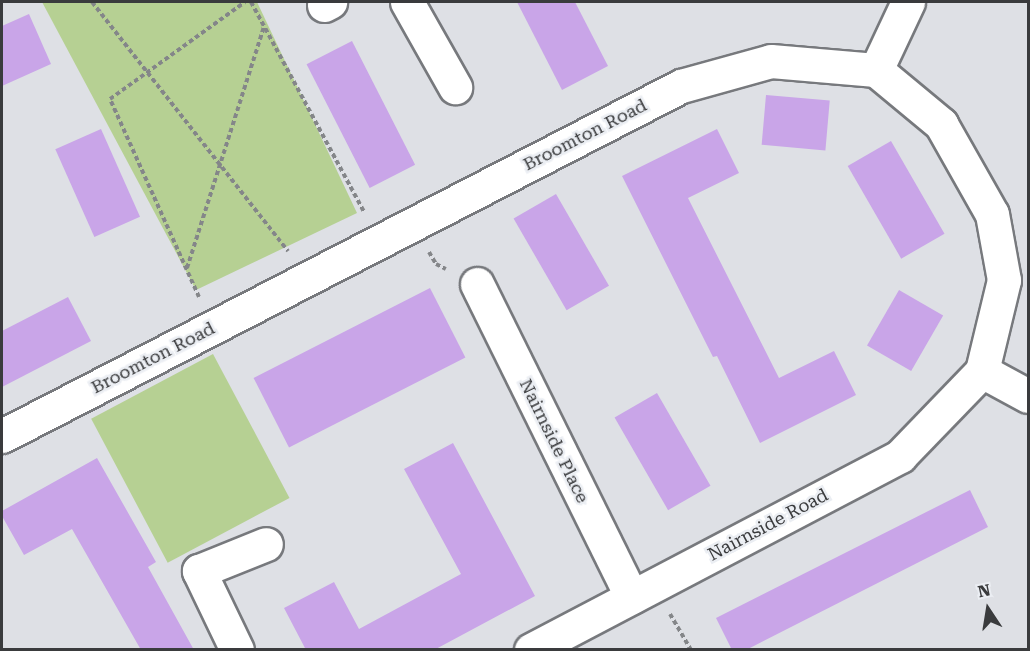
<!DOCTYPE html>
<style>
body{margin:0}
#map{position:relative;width:1030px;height:651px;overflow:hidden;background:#dee0e5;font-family:"Roboto Serif",serif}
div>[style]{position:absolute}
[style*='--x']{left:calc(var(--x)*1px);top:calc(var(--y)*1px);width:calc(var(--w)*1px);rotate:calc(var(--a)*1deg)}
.green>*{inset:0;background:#b6d093;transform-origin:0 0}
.building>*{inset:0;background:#c9a5e8;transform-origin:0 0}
.path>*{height:4px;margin-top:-2px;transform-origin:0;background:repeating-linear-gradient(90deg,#848689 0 4.5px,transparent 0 7.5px)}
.roads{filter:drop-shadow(2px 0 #77797d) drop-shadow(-2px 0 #77797d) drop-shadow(0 2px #77797d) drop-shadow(0 -2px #77797d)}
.minor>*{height:33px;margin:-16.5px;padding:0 16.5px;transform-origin:16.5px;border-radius:16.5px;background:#fff}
span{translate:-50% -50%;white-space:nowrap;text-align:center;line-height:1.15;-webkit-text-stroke:5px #ebeef3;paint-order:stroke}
.street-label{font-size:18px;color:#3a3b3d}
.frame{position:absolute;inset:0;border:3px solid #3a3b3d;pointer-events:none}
.north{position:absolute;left:958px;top:579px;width:60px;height:60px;-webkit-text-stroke:4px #ebeef3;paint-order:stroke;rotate:348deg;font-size:16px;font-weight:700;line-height:24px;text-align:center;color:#3a3b3d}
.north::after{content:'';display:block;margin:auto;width:21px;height:27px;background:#3a3b3d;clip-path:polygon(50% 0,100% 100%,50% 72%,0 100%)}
</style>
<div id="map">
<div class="green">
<i style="clip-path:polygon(42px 2px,257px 2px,357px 213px,196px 290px)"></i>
<i style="left:213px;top:354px;width:163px;height:138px;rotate:62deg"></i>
</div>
<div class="building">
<i style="clip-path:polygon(517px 2px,575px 2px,608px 66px,562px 90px)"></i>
<i style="clip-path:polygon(29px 14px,51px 64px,2px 86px,2px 26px)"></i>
<i style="left:352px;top:41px;width:139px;height:51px;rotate:63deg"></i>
<i style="left:766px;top:95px;width:64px;height:50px;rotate:5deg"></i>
<i style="left:101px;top:129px;width:96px;height:50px;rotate:66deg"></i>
<i style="clip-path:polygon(717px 129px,739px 173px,688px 198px,779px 378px,834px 351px,856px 395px,760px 443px,717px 356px,713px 357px,622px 176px)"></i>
<i style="left:891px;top:141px;width:107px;height:50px;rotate:60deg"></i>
<i style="left:556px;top:194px;width:106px;height:49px;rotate:60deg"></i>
<i style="left:430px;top:288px;width:78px;height:198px;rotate:63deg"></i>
<i style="left:899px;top:290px;width:51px;height:64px;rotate:30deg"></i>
<i style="clip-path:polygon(68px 297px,91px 341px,2px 387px,2px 331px)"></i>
<i style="left:657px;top:393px;width:107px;height:49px;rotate:60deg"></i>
<i style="clip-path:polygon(453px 443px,535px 596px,434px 650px,306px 650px,284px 608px,334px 582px,359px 629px,461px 574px,404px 469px)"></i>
<i style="clip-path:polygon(97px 458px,156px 562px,148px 567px,194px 650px,141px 650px,72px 529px,24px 555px,2px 516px,2px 511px)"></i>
<i style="clip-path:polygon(970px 490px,988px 527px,746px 650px,732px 650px,716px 618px)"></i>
</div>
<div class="path">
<i style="--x:92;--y:2;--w:317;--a:51.8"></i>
<i style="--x:251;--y:2;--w:238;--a:61.7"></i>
<i style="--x:429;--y:252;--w:14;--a:60"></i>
<i style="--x:436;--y:264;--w:11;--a:27"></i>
<i style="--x:187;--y:268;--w:253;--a:-72.3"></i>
<i style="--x:199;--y:297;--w:217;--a:-114.2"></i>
<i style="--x:110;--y:99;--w:166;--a:-35.7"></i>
<i style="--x:670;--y:614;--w:42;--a:59.7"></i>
</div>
<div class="roads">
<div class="minor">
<i style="--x:407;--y:2;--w:98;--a:60.5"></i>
<i style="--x:324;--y:5;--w:7;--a:-27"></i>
<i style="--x:876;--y:70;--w:75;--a:-64.8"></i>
<i style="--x:477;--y:284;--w:349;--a:63.7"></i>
<i style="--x:982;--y:371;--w:52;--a:28.5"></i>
<i style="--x:2;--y:436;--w:764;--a:-27.27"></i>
<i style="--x:681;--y:86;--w:93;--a:-15.5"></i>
<i style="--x:771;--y:61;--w:105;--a:4.9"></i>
<i style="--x:876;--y:70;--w:85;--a:39.7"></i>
<i style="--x:941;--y:124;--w:103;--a:60.5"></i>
<i style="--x:992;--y:214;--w:67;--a:79.7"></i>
<i style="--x:1004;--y:280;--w:94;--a:103.6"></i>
<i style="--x:237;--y:650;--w:88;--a:-115.7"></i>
<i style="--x:199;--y:571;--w:72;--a:-21.9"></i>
<i style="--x:531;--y:650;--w:417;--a:-27.7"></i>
<i style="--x:900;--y:456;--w:118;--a:-46"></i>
</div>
</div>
<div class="street-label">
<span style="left:585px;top:135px;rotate:-27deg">Broomton Road</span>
<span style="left:153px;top:358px;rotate:-27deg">Broomton Road</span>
<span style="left:554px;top:441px;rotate:64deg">Nairnside Place</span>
<span style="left:768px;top:525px;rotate:-28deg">Nairnside Road</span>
</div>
<div class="frame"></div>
<div class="north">N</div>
</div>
